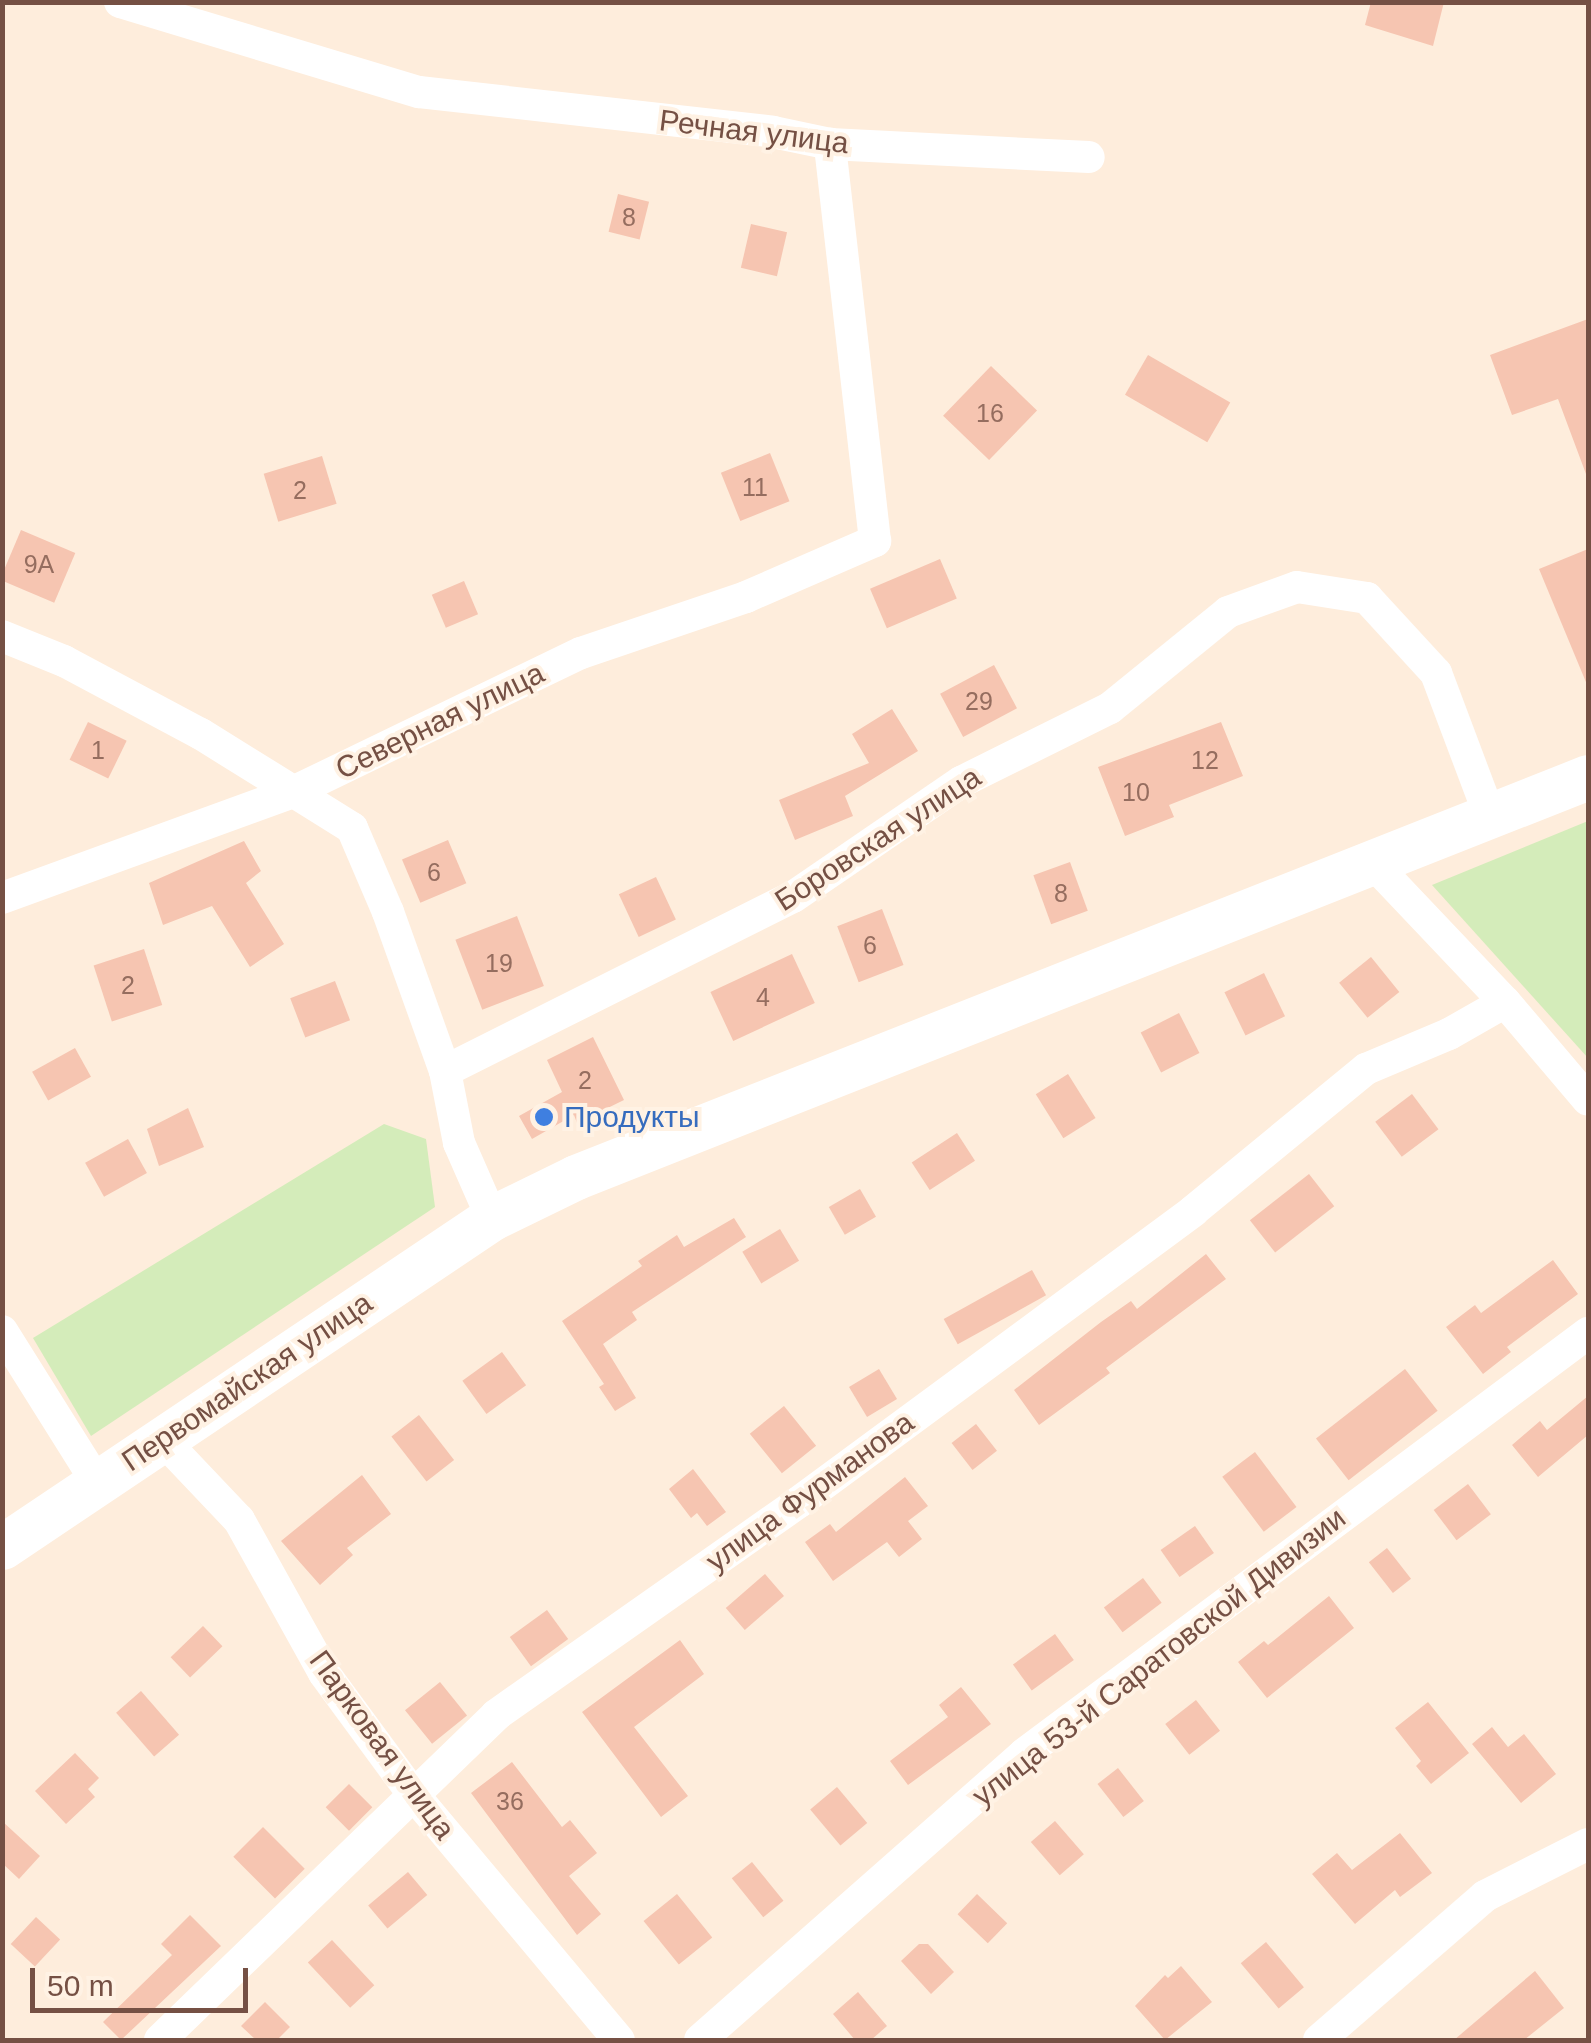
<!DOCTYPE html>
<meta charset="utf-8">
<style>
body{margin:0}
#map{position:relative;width:1591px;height:2043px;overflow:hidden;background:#feeddc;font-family:Helvetica,sans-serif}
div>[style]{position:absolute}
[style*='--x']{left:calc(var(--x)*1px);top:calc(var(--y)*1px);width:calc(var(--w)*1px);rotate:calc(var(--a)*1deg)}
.green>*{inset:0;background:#d4ecba}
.building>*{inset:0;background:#f6c5b1;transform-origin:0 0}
.street>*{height:32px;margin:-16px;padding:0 16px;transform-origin:16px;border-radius:16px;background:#fff}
.secondary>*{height:45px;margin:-22.5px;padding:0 22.5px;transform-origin:22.5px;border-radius:22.5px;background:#fff}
.dots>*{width:28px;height:28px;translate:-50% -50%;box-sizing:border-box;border:5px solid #fff2e4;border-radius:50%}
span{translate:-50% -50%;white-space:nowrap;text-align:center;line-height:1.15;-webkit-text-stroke:8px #fff2e4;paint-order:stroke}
.number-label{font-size:25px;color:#956d5f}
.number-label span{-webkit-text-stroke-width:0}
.street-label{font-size:30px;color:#755044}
.shop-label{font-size:30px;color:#366cbe}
.left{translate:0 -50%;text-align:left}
.frame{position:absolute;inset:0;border:5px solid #755044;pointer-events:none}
.scale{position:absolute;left:30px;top:1968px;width:218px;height:45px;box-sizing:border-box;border:5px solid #755044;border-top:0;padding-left:12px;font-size:30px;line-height:35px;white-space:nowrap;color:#755044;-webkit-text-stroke:8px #fff2e4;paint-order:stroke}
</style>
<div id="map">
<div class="green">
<i style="clip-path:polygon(1588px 821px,1588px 1058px,1432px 885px)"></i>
<i style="clip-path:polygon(384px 1124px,426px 1139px,435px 1207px,91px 1436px,33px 1338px)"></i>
</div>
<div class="building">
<i style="clip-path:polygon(1371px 2px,1444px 2px,1433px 46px,1365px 25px)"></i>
<i style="left:618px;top:194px;width:32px;height:39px;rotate:14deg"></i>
<i style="left:751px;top:224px;width:37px;height:45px;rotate:13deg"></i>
<i style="clip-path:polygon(1588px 319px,1588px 473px,1586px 474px,1558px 399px,1512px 415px,1490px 355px)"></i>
<i style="left:1148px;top:355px;width:95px;height:46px;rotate:30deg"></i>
<i style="left:991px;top:366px;width:64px;height:69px;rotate:44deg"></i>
<i style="left:770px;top:453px;width:52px;height:53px;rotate:68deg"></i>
<i style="left:322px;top:456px;width:50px;height:61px;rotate:73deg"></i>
<i style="left:21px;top:530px;width:59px;height:54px;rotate:23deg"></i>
<i style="clip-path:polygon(1588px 549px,1588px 687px,1539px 569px)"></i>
<i style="left:940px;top:559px;width:43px;height:76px;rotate:67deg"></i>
<i style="left:464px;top:581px;width:36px;height:35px;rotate:67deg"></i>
<i style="left:994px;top:665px;width:49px;height:61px;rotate:62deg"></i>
<i style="clip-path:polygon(892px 709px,918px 751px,845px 796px,853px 816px,795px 840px,779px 800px,869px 763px,852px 734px)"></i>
<i style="left:88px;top:722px;width:43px;height:42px;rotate:26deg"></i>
<i style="clip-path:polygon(1221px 722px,1243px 776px,1169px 805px,1174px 817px,1125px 836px,1098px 767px)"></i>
<i style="left:448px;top:840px;width:47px;height:50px;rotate:67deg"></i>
<i style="clip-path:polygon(244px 841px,261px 871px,246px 883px,284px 944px,250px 967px,212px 906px,163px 925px,149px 883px)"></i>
<i style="left:1070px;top:862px;width:52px;height:39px;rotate:70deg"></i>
<i style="left:656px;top:877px;width:47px;height:41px;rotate:65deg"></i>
<i style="left:882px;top:909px;width:60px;height:48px;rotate:69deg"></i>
<i style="left:517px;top:916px;width:75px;height:66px;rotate:69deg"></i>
<i style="left:144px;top:949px;width:59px;height:53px;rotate:72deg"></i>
<i style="left:792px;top:954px;width:54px;height:90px;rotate:65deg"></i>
<i style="left:1371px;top:957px;width:45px;height:41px;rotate:51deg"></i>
<i style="left:1264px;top:973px;width:48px;height:44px;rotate:64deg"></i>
<i style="left:335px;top:981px;width:42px;height:48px;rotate:69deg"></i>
<i style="left:1179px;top:1013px;width:45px;height:43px;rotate:63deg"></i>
<i style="clip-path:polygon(593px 1037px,624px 1100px,577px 1123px,574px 1115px,532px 1139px,519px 1116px,562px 1092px,547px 1060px)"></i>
<i style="left:75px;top:1048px;width:33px;height:49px;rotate:61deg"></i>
<i style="left:1068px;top:1074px;width:52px;height:38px;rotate:58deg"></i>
<i style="left:1412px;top:1094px;width:44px;height:46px;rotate:53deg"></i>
<i style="clip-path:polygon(188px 1108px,204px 1147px,159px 1166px,147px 1129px)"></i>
<i style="left:957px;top:1133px;width:33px;height:54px;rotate:57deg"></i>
<i style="left:128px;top:1139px;width:39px;height:49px;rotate:61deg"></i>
<i style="left:1309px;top:1174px;width:41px;height:75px;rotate:52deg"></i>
<i style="left:860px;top:1189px;width:32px;height:36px;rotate:60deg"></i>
<i style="clip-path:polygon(734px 1218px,746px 1237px,632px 1312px,637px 1320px,603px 1344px,636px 1398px,615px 1411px,599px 1387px,604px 1384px,562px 1321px,642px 1266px,638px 1261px,677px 1235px,684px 1247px)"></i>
<i style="left:780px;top:1229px;width:37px;height:44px;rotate:59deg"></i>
<i style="clip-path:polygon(1206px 1254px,1226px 1279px,1106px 1368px,1110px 1373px,1039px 1425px,1014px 1390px,1101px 1322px,1131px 1301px,1137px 1309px)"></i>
<i style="clip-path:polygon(1553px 1260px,1578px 1294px,1507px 1347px,1511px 1352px,1483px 1374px,1446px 1327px,1475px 1305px,1481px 1313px)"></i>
<i style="left:1032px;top:1270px;width:29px;height:101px;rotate:61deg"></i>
<i style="left:502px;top:1352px;width:41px;height:49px;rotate:54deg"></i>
<i style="left:879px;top:1369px;width:35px;height:35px;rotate:59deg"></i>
<i style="left:1405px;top:1369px;width:53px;height:113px;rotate:52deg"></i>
<i style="clip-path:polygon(1588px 1396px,1588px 1435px,1538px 1477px,1512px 1445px,1540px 1421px,1547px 1430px)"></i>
<i style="left:784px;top:1406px;width:51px;height:44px;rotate:51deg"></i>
<i style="left:419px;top:1415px;width:57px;height:35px;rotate:52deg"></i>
<i style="left:976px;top:1424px;width:34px;height:31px;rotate:52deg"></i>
<i style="left:1255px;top:1452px;width:69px;height:41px;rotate:53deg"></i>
<i style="clip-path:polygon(693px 1469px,726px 1512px,707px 1526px,697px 1513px,691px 1518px,669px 1489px)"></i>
<i style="clip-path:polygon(362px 1475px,391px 1514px,347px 1548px,353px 1555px,320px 1585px,281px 1541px)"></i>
<i style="clip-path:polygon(905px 1477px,928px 1506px,908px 1521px,922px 1539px,899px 1557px,887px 1542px,833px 1581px,805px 1542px,830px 1524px,836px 1532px)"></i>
<i style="left:1468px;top:1484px;width:38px;height:43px;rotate:53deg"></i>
<i style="left:1195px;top:1526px;width:33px;height:42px;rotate:55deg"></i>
<i style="left:1387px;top:1548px;width:39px;height:23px;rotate:52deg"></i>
<i style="left:765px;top:1574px;width:29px;height:52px;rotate:49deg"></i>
<i style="left:1143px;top:1578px;width:31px;height:49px;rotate:53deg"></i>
<i style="clip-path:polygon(1329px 1596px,1354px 1628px,1267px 1698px,1238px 1662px,1264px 1641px,1268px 1645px)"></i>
<i style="left:547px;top:1610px;width:36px;height:46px;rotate:54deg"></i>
<i style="left:203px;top:1626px;width:28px;height:45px;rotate:46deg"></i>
<i style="left:1055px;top:1634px;width:32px;height:52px;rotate:54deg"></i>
<i style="clip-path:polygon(680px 1640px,704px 1674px,634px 1727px,688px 1796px,661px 1817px,582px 1712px)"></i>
<i style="left:440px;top:1682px;width:43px;height:45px;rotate:51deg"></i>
<i style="clip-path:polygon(961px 1687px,991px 1724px,908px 1785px,890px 1761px,948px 1717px,939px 1705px)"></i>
<i style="left:141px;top:1691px;width:58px;height:33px;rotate:49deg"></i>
<i style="left:1196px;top:1700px;width:39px;height:39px;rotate:52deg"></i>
<i style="clip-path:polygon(1428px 1702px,1469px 1753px,1431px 1784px,1416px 1766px,1421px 1761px,1395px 1728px)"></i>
<i style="clip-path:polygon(1492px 1727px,1508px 1747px,1524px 1734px,1556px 1774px,1521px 1803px,1472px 1744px)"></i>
<i style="clip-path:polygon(75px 1753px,99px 1778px,88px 1789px,95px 1797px,66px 1824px,35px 1791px)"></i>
<i style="clip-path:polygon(512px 1762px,562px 1827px,570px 1820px,597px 1853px,569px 1876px,601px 1914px,577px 1935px,471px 1793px)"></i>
<i style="left:1118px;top:1768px;width:42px;height:26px;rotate:52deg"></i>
<i style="left:349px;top:1784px;width:33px;height:33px;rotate:45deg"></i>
<i style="left:837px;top:1787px;width:47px;height:35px;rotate:50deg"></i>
<i style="clip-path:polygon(2px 1821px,40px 1856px,19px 1879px,2px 1863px)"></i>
<i style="left:1055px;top:1821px;width:44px;height:32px;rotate:49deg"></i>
<i style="left:263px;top:1827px;width:59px;height:42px;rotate:45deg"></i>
<i style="clip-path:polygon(1400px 1833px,1432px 1873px,1400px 1897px,1395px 1890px,1355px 1924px,1312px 1874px,1337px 1853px,1352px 1870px)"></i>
<i style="left:752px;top:1862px;width:50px;height:26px;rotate:51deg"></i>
<i style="left:408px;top:1872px;width:30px;height:52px;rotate:50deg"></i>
<i style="left:677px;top:1894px;width:56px;height:43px;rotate:51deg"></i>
<i style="left:977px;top:1894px;width:42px;height:28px;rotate:44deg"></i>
<i style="clip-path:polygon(190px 1915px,221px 1946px,121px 2040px,103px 2022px,172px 1955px,161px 1944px)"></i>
<i style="left:36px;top:1917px;width:33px;height:37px;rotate:43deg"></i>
<i style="left:332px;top:1940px;width:62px;height:33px;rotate:47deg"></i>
<i style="left:1266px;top:1942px;width:59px;height:33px;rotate:50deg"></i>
<i style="clip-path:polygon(919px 1944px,928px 1944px,954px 1972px,931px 1994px,901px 1961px)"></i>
<i style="clip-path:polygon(1181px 1966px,1212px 2002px,1165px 2040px,1135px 2006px,1165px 1975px,1168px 1978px)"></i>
<i style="clip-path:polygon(1535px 1971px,1564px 2008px,1524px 2040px,1454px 2040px)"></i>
<i style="clip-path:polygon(858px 1992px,887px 2026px,871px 2040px,855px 2040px,833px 2014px)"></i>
<i style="clip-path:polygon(265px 2002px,290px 2027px,277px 2040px,256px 2040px,241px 2026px)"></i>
</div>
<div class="street">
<i style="--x:120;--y:2;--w:312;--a:16.8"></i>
<i style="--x:419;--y:92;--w:356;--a:6.4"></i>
<i style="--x:773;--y:132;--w:58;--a:11.9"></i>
<i style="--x:830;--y:144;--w:259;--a:2.9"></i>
<i style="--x:2;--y:636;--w:67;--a:22"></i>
<i style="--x:64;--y:661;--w:155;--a:28.1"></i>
<i style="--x:201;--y:734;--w:178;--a:31.9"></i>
<i style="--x:352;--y:828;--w:91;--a:66.8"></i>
<i style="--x:388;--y:912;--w:169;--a:70.3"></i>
<i style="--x:445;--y:1071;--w:73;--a:79"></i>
<i style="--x:459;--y:1143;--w:82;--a:66.3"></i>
<i style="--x:1371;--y:861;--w:195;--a:46.5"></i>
<i style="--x:1505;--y:1002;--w:128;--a:49.7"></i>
<i style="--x:2;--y:898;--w:310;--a:-20"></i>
<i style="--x:293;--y:792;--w:320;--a:-25.8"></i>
<i style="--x:581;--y:653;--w:174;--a:-18.7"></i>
<i style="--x:746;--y:597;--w:141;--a:-23.5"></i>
<i style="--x:875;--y:541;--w:400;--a:-96.5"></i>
<i style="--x:445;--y:1071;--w:389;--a:-26.6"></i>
<i style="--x:793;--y:897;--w:204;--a:-34.4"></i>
<i style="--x:961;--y:782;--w:166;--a:-26.4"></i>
<i style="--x:1110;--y:708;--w:152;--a:-39.1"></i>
<i style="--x:1228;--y:612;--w:73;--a:-19.9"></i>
<i style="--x:1297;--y:587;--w:71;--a:8.9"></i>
<i style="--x:1367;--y:598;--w:102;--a:47.4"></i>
<i style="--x:1436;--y:673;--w:154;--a:69.4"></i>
<i style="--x:2;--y:1331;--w:177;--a:57.9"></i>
<i style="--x:162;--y:1439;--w:112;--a:46.5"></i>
<i style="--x:239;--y:1520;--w:175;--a:60.9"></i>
<i style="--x:324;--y:1673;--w:150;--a:53.7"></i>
<i style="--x:413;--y:1794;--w:321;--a:50.1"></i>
<i style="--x:160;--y:2040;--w:467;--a:-44"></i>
<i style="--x:496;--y:1715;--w:370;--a:-35.1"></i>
<i style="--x:799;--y:1502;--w:490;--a:-36.4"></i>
<i style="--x:1193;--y:1211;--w:224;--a:-39.4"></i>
<i style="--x:1366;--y:1069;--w:90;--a:-22.9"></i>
<i style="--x:1449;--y:1034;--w:64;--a:-29.7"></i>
<i style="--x:700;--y:2040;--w:432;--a:-41.4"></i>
<i style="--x:1024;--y:1754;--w:704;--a:-36.74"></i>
<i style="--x:1319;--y:2040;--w:220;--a:-40.9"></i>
<i style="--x:1485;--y:1896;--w:115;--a:-26.8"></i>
</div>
<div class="secondary">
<i style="--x:2;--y:1547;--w:590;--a:-33.88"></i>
<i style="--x:492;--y:1218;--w:93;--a:-26"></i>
<i style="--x:576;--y:1177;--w:1088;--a:-21.57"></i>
</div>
<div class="dots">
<i style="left:544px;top:1117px;background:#3f7fe0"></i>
</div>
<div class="number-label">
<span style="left:629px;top:217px">8</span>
<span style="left:990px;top:413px">16</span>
<span style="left:755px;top:487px">11</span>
<span style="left:300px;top:490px">2</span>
<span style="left:39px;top:564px">9А</span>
<span style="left:979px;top:701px">29</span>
<span style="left:98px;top:750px">1</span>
<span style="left:1205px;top:760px">12</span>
<span style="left:1136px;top:792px">10</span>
<span style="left:434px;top:872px">6</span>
<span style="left:1061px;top:893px">8</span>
<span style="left:870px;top:945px">6</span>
<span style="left:499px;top:963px">19</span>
<span style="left:128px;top:985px">2</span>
<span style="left:763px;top:997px">4</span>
<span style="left:585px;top:1080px">2</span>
<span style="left:510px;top:1801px">36</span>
</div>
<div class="street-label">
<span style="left:754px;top:132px;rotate:7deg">Речная улица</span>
<span style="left:440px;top:721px;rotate:-26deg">Северная улица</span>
<span style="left:878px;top:839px;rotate:-33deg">Боровская улица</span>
<span style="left:247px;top:1382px;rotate:-34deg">Первомайская улица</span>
<span style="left:810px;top:1492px;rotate:-36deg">улица Фурманова</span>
<span style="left:1159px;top:1657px;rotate:-38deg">улица 53-й Саратовской Дивизии</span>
<span style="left:382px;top:1745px;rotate:54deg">Парковая улица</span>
</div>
<div class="shop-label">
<span class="left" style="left:564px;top:1117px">Продукты</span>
</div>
<div class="frame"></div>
<div class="scale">50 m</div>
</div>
